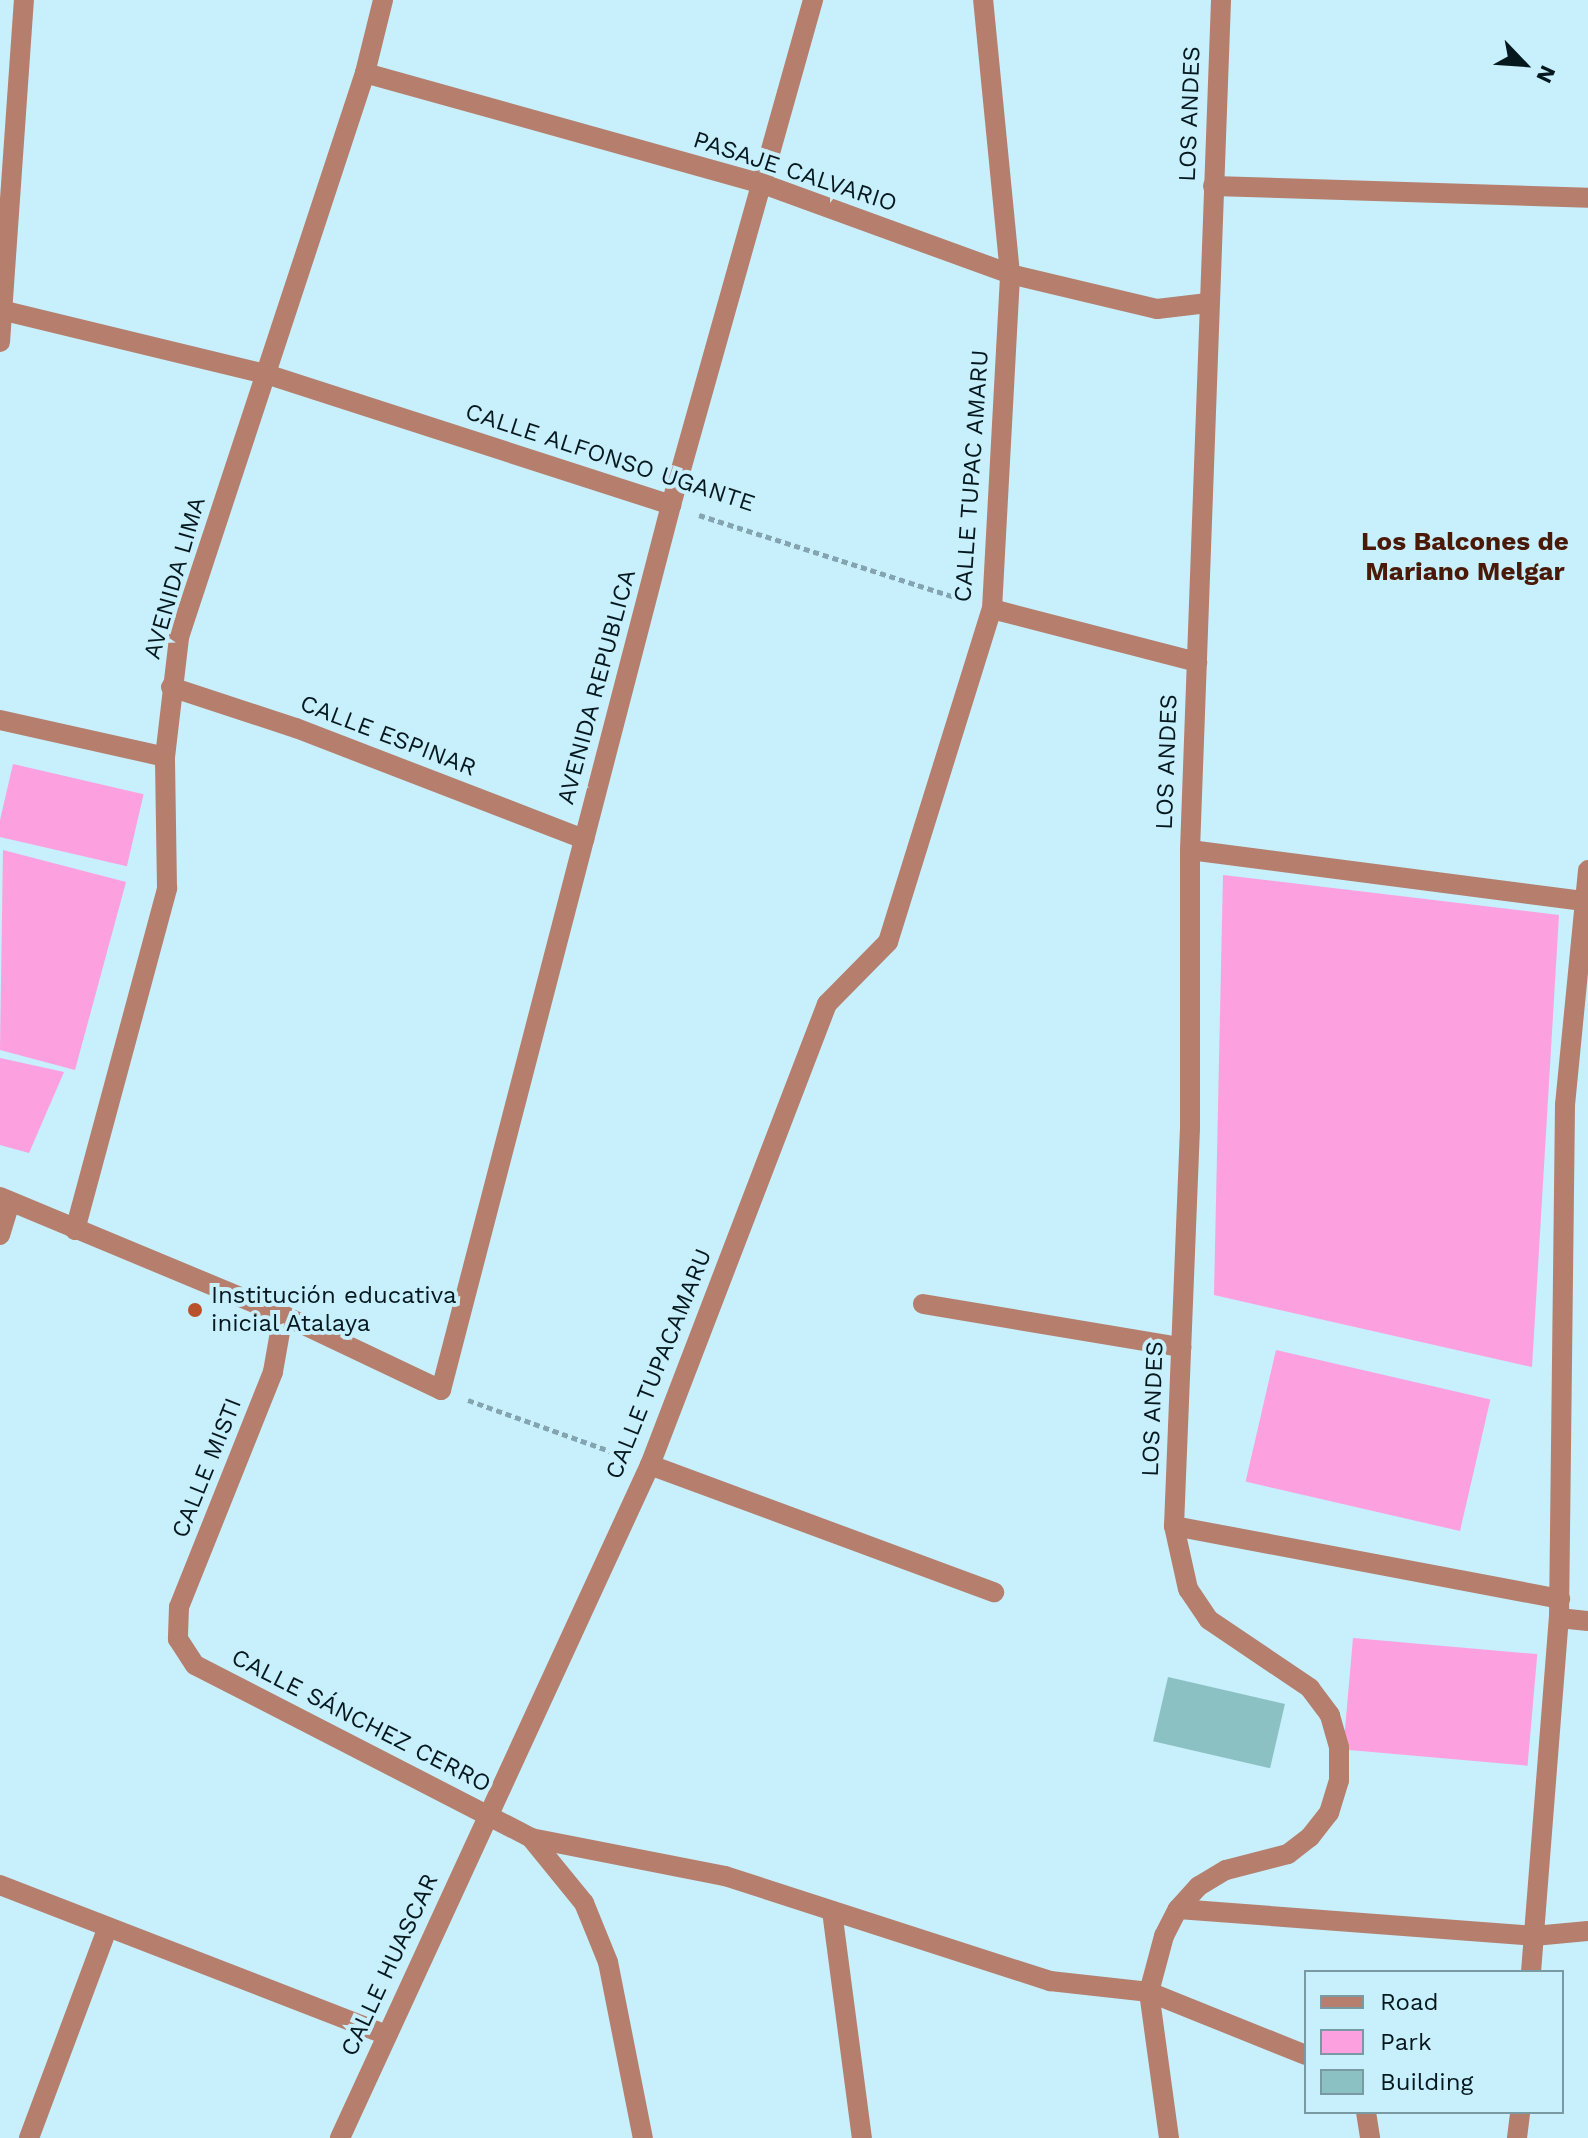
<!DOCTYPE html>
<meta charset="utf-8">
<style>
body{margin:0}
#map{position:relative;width:1588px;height:2138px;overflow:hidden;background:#c7effc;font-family:"Work Sans",sans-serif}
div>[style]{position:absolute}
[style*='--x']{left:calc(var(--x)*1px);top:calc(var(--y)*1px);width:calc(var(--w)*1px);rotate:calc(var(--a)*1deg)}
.green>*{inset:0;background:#fca0df;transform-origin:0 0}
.building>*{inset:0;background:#8cc1c3;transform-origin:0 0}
.path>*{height:5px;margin-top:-2.5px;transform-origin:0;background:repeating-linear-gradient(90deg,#84a5b0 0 6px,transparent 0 10px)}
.minor>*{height:20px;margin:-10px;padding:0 10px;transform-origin:10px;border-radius:10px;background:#b67e6c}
.dots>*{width:22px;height:22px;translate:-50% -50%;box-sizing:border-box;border:4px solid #c7effc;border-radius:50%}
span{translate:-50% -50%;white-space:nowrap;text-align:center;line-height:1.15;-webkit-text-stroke:8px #c7effc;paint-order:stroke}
.street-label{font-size:24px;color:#05181e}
.poi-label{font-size:24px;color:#05181e}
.left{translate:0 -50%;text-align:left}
.neighbourhood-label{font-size:26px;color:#4a1907;font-weight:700}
.legend{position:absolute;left:1304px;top:1970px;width:260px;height:144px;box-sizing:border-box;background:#c7effc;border:2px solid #7999a3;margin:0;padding:10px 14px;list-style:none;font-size:24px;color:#05181e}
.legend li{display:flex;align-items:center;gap:16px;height:40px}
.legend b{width:40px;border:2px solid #7999a3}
.north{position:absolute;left:1484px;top:24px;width:80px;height:80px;-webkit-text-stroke:6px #c7effc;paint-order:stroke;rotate:115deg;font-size:22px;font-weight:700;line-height:32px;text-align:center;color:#05181e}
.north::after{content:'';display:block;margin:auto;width:28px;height:36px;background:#05181e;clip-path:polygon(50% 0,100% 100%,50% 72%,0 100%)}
</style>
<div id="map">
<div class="green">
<i style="left:13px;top:764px;width:134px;height:74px;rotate:13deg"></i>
<i style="clip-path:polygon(3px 850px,126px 882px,75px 1070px,0 1050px)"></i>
<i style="clip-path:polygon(1223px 875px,1559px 915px,1532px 1367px,1214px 1295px)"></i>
<i style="clip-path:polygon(0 1058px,64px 1072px,29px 1153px,0 1145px)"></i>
<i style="left:1276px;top:1350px;width:220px;height:135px;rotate:13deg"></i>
<i style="left:1353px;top:1638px;width:185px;height:112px;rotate:5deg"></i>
</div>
<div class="building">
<i style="left:1168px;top:1677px;width:120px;height:66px;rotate:13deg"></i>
</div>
<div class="path">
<i style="--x:699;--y:515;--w:278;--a:17.8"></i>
<i style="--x:468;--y:1400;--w:163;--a:19.8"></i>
</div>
<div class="minor">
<i style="--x:365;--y:73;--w:413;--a:15.6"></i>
<i style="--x:763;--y:184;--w:263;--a:20"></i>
<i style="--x:1010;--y:274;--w:151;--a:13.4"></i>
<i style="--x:1157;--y:309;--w:51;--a:-6.7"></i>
<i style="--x:1213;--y:186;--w:375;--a:1.8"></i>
<i style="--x:5;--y:311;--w:268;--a:13.6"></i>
<i style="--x:266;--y:374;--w:426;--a:17.9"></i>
<i style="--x:0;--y:342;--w:343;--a:-86"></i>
<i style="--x:992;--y:609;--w:212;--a:14.5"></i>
<i style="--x:171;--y:687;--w:132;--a:18.2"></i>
<i style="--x:296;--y:728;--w:309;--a:21.1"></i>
<i style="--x:0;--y:720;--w:169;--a:12.6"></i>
<i style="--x:1190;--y:850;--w:401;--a:7.4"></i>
<i style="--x:0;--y:1197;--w:307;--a:22.6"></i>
<i style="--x:283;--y:1315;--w:175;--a:25.4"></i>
<i style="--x:441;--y:1390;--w:914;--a:-75.43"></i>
<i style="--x:671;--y:505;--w:525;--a:-74.29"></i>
<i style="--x:75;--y:1230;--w:354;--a:-74.9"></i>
<i style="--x:167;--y:888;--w:131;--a:-90.9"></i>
<i style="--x:165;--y:757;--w:121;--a:-83.3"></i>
<i style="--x:179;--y:637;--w:594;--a:-71.75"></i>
<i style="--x:365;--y:73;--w:75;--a:-76.1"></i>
<i style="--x:0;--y:1235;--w:34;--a:-73"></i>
<i style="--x:923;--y:1304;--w:262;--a:9.5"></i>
<i style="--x:283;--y:1315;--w:58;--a:100"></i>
<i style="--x:273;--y:1372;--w:253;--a:111.8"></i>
<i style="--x:179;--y:1607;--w:32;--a:92"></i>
<i style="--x:178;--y:1639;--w:31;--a:57"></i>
<i style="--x:195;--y:1665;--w:378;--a:27.2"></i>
<i style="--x:531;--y:1838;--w:198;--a:11.1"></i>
<i style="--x:725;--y:1876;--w:342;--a:17.9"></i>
<i style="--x:1050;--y:1981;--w:100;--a:6.3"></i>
<i style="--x:1149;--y:1992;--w:169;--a:21.9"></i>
<i style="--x:650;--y:1465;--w:367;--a:20.3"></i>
<i style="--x:1174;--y:1526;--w:393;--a:10.7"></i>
<i style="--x:1559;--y:1618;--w:29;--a:6"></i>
<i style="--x:531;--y:1838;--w:84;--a:50.8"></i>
<i style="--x:584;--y:1903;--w:64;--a:67.9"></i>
<i style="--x:608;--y:1962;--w:179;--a:78.8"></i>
<i style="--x:0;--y:1885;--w:412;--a:21.2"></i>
<i style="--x:1178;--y:1909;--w:357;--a:4.3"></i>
<i style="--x:1534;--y:1936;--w:54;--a:-5.3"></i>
<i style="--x:832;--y:1911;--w:229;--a:82.5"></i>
<i style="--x:1531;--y:1972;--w:355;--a:-85.5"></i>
<i style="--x:1559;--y:1618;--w:513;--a:-89.33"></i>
<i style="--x:1565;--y:1105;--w:236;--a:-84.4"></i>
<i style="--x:1366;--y:2112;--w:26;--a:81"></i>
<i style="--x:29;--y:2138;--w:225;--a:-69.5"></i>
<i style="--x:340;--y:2138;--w:741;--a:-65.27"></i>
<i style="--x:650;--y:1465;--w:494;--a:-69"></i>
<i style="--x:827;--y:1004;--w:87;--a:-45.5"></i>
<i style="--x:888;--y:942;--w:349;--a:-72.7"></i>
<i style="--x:992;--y:609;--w:335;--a:-86.9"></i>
<i style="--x:1010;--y:274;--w:275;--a:-95.6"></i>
<i style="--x:1169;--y:2138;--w:147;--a:-97.8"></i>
<i style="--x:1149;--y:1992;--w:58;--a:-75"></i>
<i style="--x:1164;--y:1936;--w:30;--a:-63"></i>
<i style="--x:1178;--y:1909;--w:31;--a:-48"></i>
<i style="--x:1199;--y:1886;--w:31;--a:-31"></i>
<i style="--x:1226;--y:1870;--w:64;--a:-14.5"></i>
<i style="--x:1288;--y:1854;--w:28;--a:-38"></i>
<i style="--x:1310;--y:1837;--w:31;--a:-52"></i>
<i style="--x:1329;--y:1813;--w:34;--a:-73"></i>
<i style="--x:1339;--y:1780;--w:33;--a:-90"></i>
<i style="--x:1339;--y:1747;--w:33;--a:-106"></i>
<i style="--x:1330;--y:1715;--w:34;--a:-127"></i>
<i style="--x:1310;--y:1688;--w:122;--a:-146"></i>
<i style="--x:1209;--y:1620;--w:37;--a:-124"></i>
<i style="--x:1188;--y:1589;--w:65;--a:-102.5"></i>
<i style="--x:1174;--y:1526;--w:397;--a:-87.7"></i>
<i style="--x:1190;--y:1129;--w:279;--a:-90"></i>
<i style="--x:1190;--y:850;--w:851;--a:-87.91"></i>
<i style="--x:1517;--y:2138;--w:26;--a:-83"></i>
</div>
<div class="dots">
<i style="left:195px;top:1310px;background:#b9512c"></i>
</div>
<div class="street-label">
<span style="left:1190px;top:114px;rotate:-88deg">LOS ANDES</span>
<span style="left:795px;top:172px;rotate:18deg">PASAJE CALVARIO</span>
<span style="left:610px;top:458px;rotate:18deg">CALLE ALFONSO UGANTE</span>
<span style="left:972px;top:476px;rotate:-86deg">CALLE TUPAC AMARU</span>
<span style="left:175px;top:578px;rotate:-74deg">AVENIDA LIMA</span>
<span style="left:597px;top:687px;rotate:-75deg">AVENIDA REPUBLICA</span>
<span style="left:388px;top:736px;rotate:21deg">CALLE ESPINAR</span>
<span style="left:1167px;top:762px;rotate:-88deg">LOS ANDES</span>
<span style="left:659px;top:1364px;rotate:-68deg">CALLE TUPACAMARU</span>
<span style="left:1153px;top:1409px;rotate:-88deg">LOS ANDES</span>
<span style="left:207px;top:1468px;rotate:-68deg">CALLE MISTI</span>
<span style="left:361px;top:1721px;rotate:27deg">CALLE SÁNCHEZ CERRO</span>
<span style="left:390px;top:1965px;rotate:-65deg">CALLE HUASCAR</span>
</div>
<div class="poi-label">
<span class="left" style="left:211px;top:1310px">Institución educativa<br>inicial Atalaya</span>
</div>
<div class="neighbourhood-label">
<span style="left:1465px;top:557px">Los Balcones de<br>Mariano Melgar</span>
</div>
<ul class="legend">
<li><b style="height:10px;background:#b67e6c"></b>Road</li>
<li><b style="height:22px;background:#fca0df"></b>Park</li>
<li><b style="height:22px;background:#8cc1c3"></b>Building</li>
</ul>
<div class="north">N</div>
</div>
